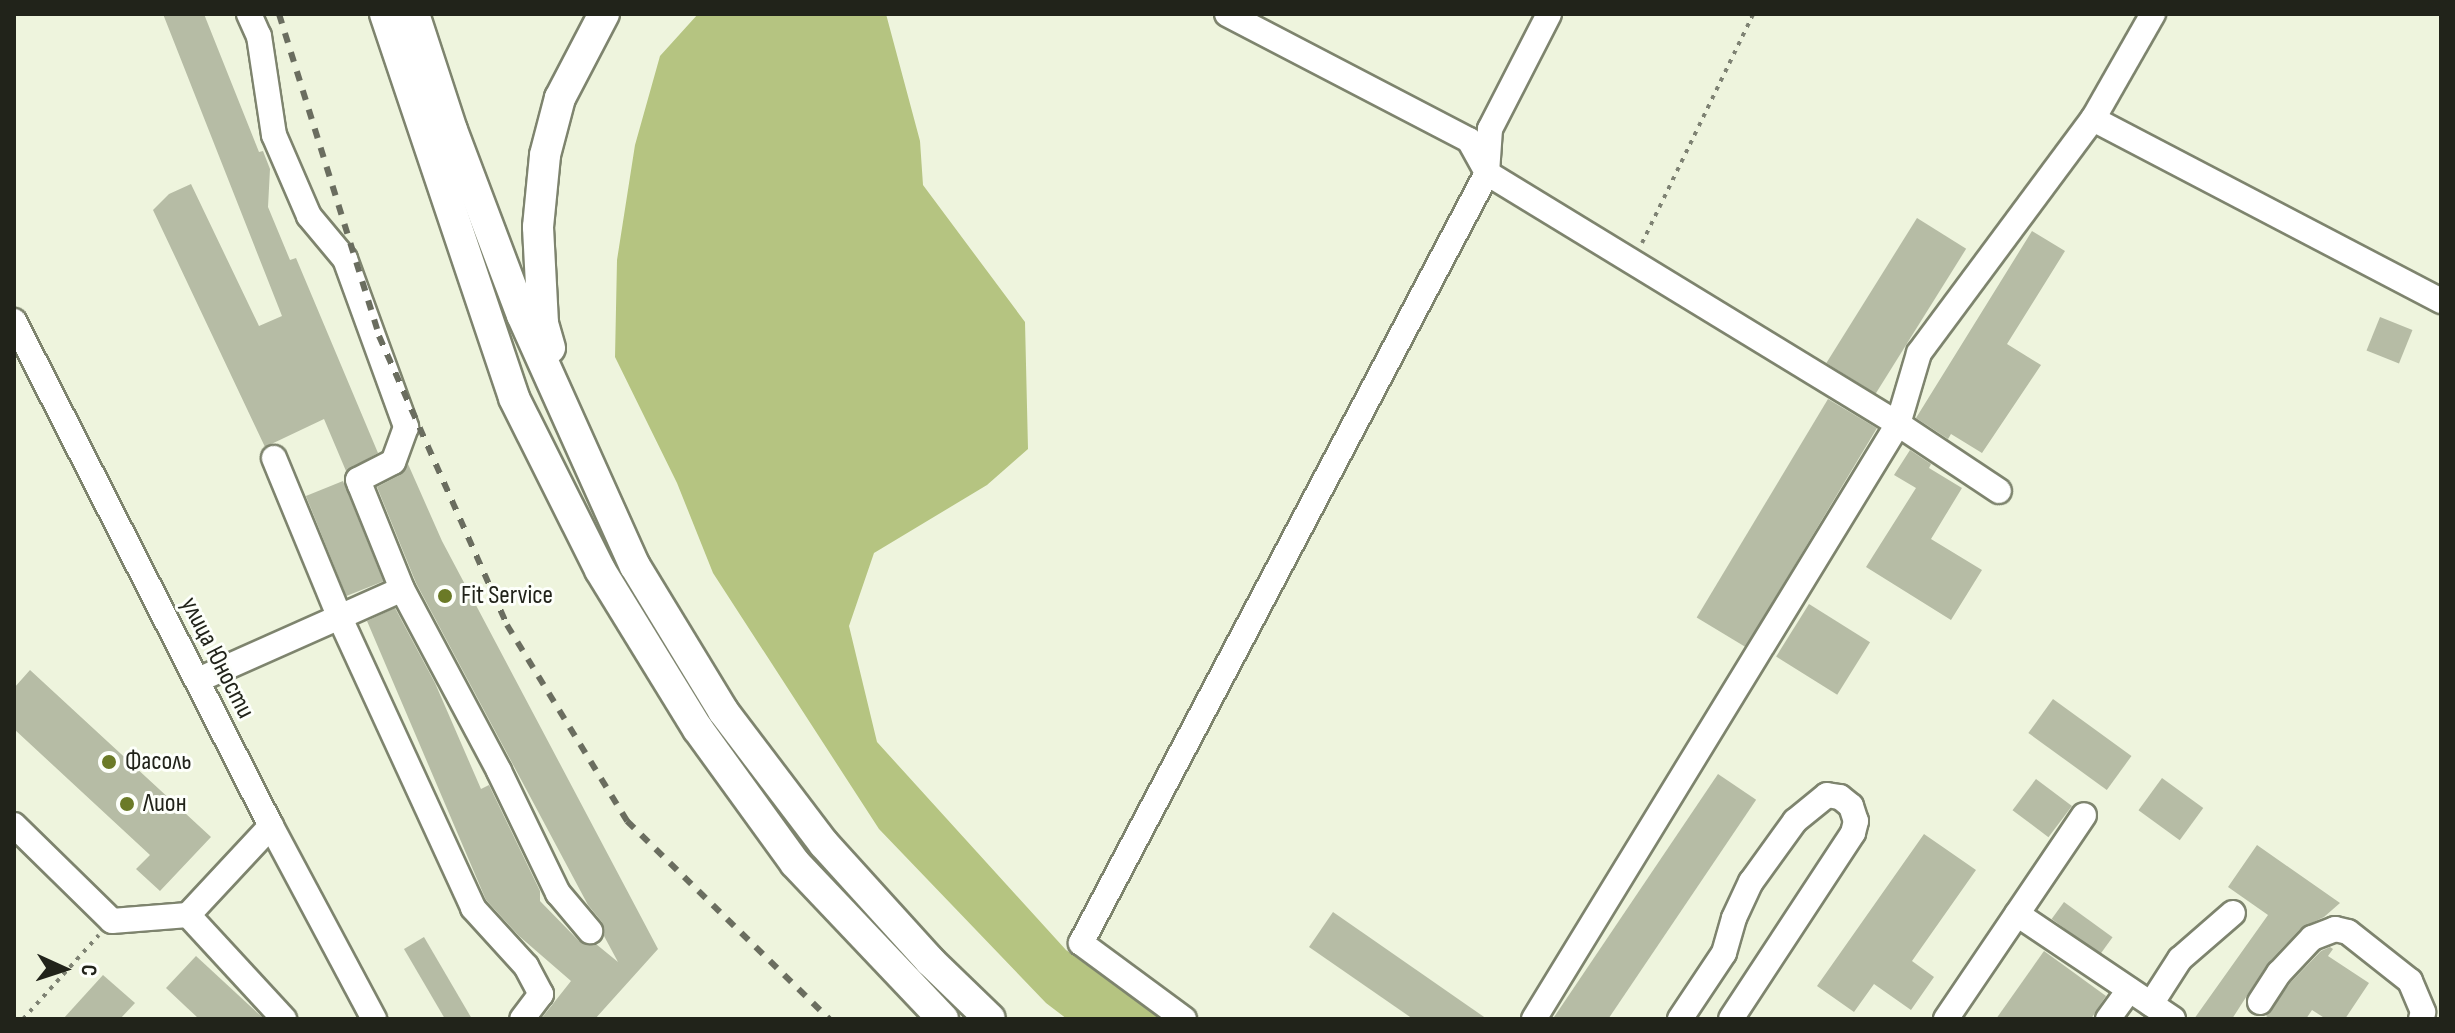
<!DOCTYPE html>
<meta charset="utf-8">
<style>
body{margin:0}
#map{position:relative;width:2455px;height:1033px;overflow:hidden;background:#eef4dd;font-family:"Sofia Sans Condensed",sans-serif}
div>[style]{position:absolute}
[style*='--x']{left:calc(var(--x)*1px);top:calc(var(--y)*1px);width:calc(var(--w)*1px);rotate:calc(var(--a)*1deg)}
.forest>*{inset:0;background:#b5c481}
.building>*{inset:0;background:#b6bca5;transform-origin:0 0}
.path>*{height:4px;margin-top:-2px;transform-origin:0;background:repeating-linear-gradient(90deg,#7e8273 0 4px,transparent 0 10px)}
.roads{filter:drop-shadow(2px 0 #7e846e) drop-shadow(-2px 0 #7e846e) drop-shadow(0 2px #7e846e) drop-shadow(0 -2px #7e846e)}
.minor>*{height:24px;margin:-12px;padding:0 12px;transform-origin:12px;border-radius:12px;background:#fff}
.major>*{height:30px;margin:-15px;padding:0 15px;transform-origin:15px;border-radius:15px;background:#fff}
.rail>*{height:6px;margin-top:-3px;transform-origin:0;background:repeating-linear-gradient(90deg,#6a6d5f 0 10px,transparent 0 20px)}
.dots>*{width:22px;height:22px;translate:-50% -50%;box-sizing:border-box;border:4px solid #fdfffa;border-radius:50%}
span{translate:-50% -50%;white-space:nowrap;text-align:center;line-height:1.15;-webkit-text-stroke:6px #fdfffa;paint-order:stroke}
.poi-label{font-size:26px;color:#21231a}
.left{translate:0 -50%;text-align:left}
.street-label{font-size:26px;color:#21231a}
.frame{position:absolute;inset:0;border:16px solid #21231a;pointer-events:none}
.north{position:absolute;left:24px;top:929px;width:80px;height:80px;-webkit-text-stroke:6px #fdfffa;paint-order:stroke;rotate:93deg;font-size:22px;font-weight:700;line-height:32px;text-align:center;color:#21231a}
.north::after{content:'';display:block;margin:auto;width:28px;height:36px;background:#21231a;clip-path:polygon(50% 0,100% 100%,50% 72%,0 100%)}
</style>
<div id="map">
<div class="forest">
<i style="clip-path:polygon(698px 14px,886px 14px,920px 141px,923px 185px,1025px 322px,1028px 449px,987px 485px,874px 553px,849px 626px,877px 742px,1066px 950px,1162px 1019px,1067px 1019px,1046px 1003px,879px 829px,713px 573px,677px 483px,615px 357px,617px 260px,635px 145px,660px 56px)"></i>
</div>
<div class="building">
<i style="clip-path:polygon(163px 14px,204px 14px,259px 152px,263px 151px,270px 169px,268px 207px,290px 260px,296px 258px,378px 453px,346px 471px,324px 419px,265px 447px,153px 210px,169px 194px,191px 184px,259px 326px,282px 316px)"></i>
<i style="left:1917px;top:218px;width:58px;height:171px;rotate:32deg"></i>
<i style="clip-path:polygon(2032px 231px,2065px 251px,2007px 344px,2041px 365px,1982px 453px,1951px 434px,1948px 439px,1916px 418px)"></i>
<i style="left:2380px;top:317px;width:35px;height:36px;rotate:22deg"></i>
<i style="left:1828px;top:399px;width:57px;height:255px;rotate:31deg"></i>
<i style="clip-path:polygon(1910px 450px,1931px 464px,1929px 468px,1962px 488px,1931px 539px,1982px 570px,1951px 620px,1866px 567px,1916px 488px,1894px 475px)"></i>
<i style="clip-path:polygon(408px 464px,442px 541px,658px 949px,595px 1019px,541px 1019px,571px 981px,519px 936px,486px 900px,367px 621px,395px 608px,435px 683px,481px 789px,489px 785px,540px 891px,540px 901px,579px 941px,596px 944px,618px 962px,604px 936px,602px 922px,588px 905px,416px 583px,377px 487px,400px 475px)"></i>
<i style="left:343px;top:481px;width:108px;height:40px;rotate:68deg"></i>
<i style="left:1809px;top:604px;width:72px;height:62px;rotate:32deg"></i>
<i style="clip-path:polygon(30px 670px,211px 837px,160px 891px,136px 869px,150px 855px,14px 729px,14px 688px)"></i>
<i style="left:2053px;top:699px;width:97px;height:42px;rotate:36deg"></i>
<i style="left:1718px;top:774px;width:46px;height:296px;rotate:34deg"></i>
<i style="left:2162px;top:778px;width:51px;height:40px;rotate:36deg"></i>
<i style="left:2036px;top:779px;width:45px;height:39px;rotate:37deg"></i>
<i style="clip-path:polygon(1924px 834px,1976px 870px,1912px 961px,1934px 977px,1911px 1010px,1874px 984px,1854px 1012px,1817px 986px)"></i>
<i style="clip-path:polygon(2257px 845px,2340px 903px,2324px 917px,2301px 928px,2268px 963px,2232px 1019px,2194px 1019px,2268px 915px,2228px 887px)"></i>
<i style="left:2064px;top:902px;width:60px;height:21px;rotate:36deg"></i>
<i style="clip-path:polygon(1333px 912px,1487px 1019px,1413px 1019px,1309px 947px)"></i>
<i style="clip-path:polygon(424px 937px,472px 1019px,445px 1019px,404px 949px)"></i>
<i style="clip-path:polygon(2330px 947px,2333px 949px,2328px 956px,2369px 983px,2345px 1019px,2326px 1019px,2312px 1010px,2306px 1019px,2271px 1019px,2266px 1016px,2291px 982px,2321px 951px)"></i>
<i style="clip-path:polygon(2044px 951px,2106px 996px,2091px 1019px,1996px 1019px)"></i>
<i style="clip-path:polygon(196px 956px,263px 1018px,264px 1019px,199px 1019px,166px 988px)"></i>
<i style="clip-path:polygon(103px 975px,135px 1003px,120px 1019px,63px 1019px)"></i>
</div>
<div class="path">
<i style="--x:1642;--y:243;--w:254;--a:-64.1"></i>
<i style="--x:23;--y:1019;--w:113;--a:-47.9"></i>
</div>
<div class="roads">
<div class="minor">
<i style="--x:249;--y:14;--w:24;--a:66"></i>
<i style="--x:259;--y:36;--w:100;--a:81.4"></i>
<i style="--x:274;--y:135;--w:88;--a:66.6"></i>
<i style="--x:309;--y:216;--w:56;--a:50.1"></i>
<i style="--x:345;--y:259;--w:179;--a:70"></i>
<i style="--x:406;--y:427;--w:37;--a:110"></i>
<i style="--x:393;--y:462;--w:39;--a:153"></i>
<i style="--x:358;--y:480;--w:5;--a:68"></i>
<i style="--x:360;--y:485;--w:112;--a:68"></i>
<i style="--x:402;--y:589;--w:206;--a:61.9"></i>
<i style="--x:499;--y:771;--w:136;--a:64.2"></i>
<i style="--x:558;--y:893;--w:50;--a:49.9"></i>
<i style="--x:1227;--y:14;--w:273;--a:27.5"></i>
<i style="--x:1469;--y:140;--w:38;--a:61"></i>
<i style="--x:2093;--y:119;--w:393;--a:27.6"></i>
<i style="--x:1487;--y:173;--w:44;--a:-86.1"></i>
<i style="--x:1490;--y:129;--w:129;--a:-62.8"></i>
<i style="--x:14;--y:321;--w:567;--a:63.03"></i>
<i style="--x:271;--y:826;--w:219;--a:61.9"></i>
<i style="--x:274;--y:458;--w:171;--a:67.6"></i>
<i style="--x:339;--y:616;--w:321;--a:65.3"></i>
<i style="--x:473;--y:908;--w:79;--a:47.6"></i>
<i style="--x:526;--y:966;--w:32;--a:62"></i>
<i style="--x:541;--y:994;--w:31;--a:127"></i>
<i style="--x:198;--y:680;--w:223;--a:-24"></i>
<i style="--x:14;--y:825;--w:137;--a:44.4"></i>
<i style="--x:112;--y:921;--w:76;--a:-4.5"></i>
<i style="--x:188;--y:915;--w:122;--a:-47"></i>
<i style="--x:2017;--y:914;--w:188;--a:33.9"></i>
<i style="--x:188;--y:915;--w:142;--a:47.3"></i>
<i style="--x:2260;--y:1002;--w:35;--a:-57"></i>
<i style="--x:2279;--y:973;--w:48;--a:-46.7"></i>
<i style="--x:2312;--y:938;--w:25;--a:-21"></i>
<i style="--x:2335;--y:929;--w:13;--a:13"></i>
<i style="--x:2348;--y:932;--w:79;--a:38.3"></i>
<i style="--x:2410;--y:981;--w:34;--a:67"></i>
<i style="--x:2423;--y:1012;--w:7;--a:106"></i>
<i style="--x:2151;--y:1004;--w:54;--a:-57.2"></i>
<i style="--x:2180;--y:959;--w:70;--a:-41"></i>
<i style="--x:1184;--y:1019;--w:128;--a:-143.6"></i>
<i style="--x:1081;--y:943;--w:870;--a:-62.2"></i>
<i style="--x:1487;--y:173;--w:482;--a:31.4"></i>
<i style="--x:1898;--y:424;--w:121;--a:33.6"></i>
<i style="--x:1534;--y:1019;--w:698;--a:-58.54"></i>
<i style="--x:1898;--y:424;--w:74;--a:-73.5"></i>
<i style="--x:1919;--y:353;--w:292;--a:-53.4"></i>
<i style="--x:2093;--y:119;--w:121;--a:-60.3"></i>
<i style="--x:1680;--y:1019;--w:79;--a:-56.3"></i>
<i style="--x:1724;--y:953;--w:36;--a:-74"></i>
<i style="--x:1734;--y:918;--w:40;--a:-65"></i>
<i style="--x:1751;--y:882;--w:75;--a:-54.2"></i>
<i style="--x:1795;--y:821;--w:41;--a:-39.1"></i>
<i style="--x:1827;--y:795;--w:13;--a:9"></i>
<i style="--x:1840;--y:797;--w:14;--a:39"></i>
<i style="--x:1851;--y:806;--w:16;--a:72"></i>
<i style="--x:1856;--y:821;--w:12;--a:104"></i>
<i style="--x:1853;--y:833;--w:222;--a:123.3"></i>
<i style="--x:1946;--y:1019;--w:246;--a:-55.9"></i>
<i style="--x:2108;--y:1019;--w:36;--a:-54"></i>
</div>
<div class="major">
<i style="--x:385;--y:14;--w:405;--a:71.4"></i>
<i style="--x:514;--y:398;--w:192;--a:63.4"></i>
<i style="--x:600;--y:570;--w:187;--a:58.4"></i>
<i style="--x:698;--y:729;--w:165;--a:54.1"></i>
<i style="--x:795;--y:863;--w:215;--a:46.5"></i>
<i style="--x:414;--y:14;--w:122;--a:71.9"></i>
<i style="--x:452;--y:130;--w:198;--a:69.3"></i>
<i style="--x:522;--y:315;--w:275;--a:65.8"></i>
<i style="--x:635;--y:566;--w:170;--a:58.7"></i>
<i style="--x:723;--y:711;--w:167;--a:52.8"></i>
<i style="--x:824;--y:844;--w:158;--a:47.8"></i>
<i style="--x:930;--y:961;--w:83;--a:44"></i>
<i style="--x:550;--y:348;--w:26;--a:-106"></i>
<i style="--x:543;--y:323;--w:96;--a:-93"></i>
<i style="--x:538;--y:227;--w:72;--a:-84.4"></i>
<i style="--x:545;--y:155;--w:59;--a:-75.3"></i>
<i style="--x:560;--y:98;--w:95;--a:-62.4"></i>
</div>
</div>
<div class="rail">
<i style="--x:279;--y:14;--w:337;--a:72.7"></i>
<i style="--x:379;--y:336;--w:316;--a:66.1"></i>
<i style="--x:507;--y:625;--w:230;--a:58.5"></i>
<i style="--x:627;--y:821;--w:283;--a:44.4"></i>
</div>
<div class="dots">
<i style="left:445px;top:596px;background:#6b7a27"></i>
<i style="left:109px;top:762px;background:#6b7a27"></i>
<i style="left:127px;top:804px;background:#6b7a27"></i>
</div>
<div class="poi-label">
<span class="left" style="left:461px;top:596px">Fit Service</span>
<span class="left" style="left:125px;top:762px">Фасоль</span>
<span class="left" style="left:143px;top:804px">Лион</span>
</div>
<div class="street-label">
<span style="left:217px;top:658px;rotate:63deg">улица Юности</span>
</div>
<div class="frame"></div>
<div class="north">С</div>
</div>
